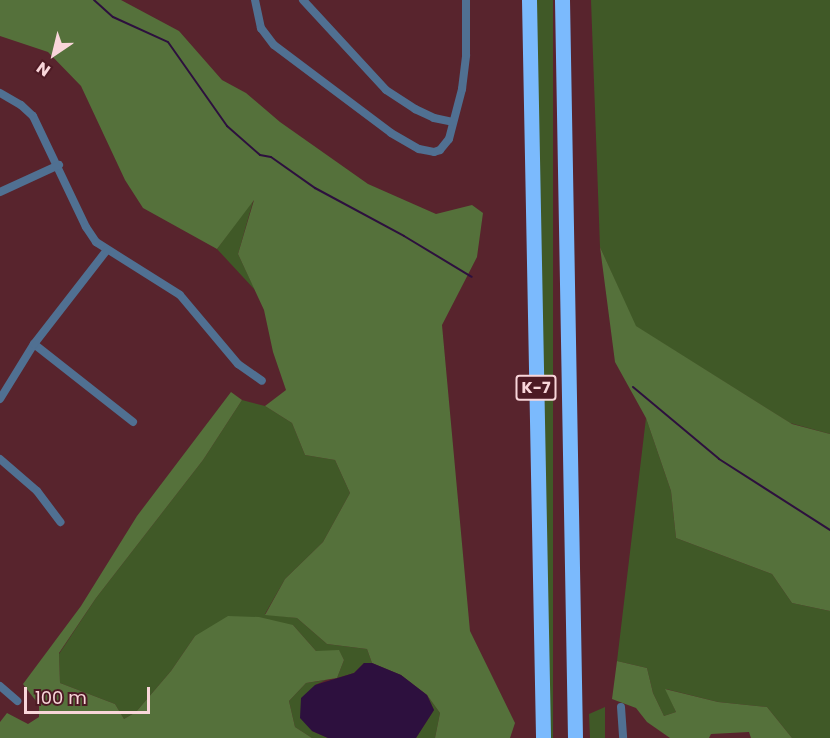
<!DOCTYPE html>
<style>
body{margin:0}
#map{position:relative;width:830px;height:738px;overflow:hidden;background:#58242d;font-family:Poppins,sans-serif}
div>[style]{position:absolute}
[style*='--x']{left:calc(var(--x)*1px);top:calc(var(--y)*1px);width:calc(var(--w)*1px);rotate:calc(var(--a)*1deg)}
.green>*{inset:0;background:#405927;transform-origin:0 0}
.forest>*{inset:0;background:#55713b}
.water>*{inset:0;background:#2d103e}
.stream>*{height:2px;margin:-1px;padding:0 1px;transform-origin:1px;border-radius:1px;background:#2d103e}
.street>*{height:8px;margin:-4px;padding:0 4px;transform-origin:4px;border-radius:4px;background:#507092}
.highway>*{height:15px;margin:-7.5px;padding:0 7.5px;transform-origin:7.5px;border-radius:7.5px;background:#7bbafd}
span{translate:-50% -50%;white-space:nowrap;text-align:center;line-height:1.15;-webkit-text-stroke:4.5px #4d1a24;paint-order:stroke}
.shield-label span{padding:2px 4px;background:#4d1a24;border:2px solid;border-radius:4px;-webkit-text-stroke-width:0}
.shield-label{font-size:16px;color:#f9d6da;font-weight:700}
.north{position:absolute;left:24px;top:24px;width:60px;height:60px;-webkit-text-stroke:4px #4d1a24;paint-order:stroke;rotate:215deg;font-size:16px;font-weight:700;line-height:24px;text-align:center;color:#f9d6da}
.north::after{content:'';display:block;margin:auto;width:21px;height:27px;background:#f9d6da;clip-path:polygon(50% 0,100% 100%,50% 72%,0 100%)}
.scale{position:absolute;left:24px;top:687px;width:126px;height:27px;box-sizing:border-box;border:3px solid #f9d6da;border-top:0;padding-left:8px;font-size:18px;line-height:21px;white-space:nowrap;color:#f9d6da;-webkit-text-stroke:4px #4d1a24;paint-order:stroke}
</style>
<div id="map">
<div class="green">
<i style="left:537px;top:0;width:16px;height:738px"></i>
<i style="clip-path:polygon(591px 0,830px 0,830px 434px,790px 423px,635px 326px,600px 247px)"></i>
<i style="clip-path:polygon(254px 198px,238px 254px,255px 290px,217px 249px)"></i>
<i style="clip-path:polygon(242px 400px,265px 406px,292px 423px,305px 455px,335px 460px,350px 493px,323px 542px,285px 579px,265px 614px,297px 618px,327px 644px,367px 649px,372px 663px,364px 663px,354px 673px,337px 678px,344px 660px,339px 651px,316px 651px,293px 625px,195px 636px,171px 671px,136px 712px,124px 719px,115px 704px,60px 683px,59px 654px,96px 598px,203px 460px)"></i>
<i style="clip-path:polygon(646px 418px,671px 491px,676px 538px,772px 574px,792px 603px,830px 611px,830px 738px,792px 738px,767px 707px,718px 702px,666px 689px,676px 712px,664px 716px,653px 693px,647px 668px,617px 661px)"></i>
<i style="clip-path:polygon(326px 680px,315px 685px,312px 731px,328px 738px,312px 738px,295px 727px,289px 701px,306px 683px)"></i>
<i style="clip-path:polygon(427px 695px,440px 713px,435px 738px,416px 738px,434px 710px)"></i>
<i style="clip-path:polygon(605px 707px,605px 738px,590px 738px,589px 714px)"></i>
</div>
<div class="forest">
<i style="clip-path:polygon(0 0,121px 0,179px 31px,222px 80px,246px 93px,280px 122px,368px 184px,436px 214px,472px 205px,483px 213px,477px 257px,442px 325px,470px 631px,515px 723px,510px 738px,435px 738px,440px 713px,427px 695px,401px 675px,372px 663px,367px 649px,327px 644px,297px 618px,265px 615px,285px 579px,323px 542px,350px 493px,335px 460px,305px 455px,292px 423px,265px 406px,286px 390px,273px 352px,264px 310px,238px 254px,254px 200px,217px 249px,143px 208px,125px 180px,81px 86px,48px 52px,0 36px)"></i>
<i style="clip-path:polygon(600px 247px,636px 326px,792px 424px,830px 434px,830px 611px,792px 603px,772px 574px,676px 538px,671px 491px,646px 418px,615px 362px)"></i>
<i style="clip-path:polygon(231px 392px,242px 400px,203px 460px,96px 598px,59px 653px,60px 683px,115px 704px,124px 719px,136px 712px,171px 671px,195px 636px,228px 616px,259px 617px,293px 625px,316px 651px,339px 650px,344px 660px,337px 678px,306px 683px,289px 701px,295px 727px,312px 738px,0 738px,0 722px,7px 713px,28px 724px,39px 717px,39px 705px,23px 684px,81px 606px,137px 516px)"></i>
<i style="clip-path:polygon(617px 661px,647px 668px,653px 693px,664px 716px,676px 712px,665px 689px,718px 702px,767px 707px,792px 738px,751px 738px,749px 732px,711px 734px,709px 738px,670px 738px,647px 722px,636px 708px,612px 699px)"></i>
</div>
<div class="water">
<i style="clip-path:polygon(364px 663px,372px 663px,401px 675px,427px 695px,434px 710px,416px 738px,328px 738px,312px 731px,300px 718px,301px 698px,315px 685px,354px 673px)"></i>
</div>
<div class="stream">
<i style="--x:94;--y:0;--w:25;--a:42"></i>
<i style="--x:113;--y:17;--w:60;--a:24.4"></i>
<i style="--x:168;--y:42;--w:103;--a:54.9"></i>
<i style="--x:227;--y:126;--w:44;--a:41.3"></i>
<i style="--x:260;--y:155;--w:11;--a:10"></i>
<i style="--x:271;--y:157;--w:54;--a:35.2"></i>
<i style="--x:315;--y:188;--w:101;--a:28.3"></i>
<i style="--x:404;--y:236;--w:79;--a:31.1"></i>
<i style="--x:633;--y:387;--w:112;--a:39.9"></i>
<i style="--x:719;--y:459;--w:132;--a:32.6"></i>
</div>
<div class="street">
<i style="--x:255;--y:0;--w:29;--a:78"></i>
<i style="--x:261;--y:28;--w:21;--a:53"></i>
<i style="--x:274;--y:45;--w:146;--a:36.9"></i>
<i style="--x:391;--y:133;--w:32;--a:30"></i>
<i style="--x:419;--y:149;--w:15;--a:11"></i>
<i style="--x:434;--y:152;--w:6;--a:-18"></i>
<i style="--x:440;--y:150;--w:14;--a:-51"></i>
<i style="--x:449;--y:139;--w:52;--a:-75.4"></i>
<i style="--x:462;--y:89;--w:34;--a:-83"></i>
<i style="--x:466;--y:55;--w:55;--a:-90"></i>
<i style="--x:303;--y:0;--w:122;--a:47.3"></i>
<i style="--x:386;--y:90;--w:35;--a:33"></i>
<i style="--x:415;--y:109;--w:21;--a:25"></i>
<i style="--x:434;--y:118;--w:19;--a:12"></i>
<i style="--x:0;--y:93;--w:24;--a:30"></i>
<i style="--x:21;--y:105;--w:16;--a:43"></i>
<i style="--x:33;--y:116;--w:123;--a:64.5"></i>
<i style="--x:86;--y:227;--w:18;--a:56"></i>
<i style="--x:96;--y:242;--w:99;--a:32.2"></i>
<i style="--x:180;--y:295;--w:90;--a:50"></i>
<i style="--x:238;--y:364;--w:29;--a:35"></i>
<i style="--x:0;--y:192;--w:65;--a:-24.6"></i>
<i style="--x:34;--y:344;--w:126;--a:38.2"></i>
<i style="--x:0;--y:399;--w:65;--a:-58.3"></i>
<i style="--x:34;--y:344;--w:119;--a:-52.2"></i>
<i style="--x:0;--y:459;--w:49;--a:40.9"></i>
<i style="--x:37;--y:491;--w:39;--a:53"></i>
<i style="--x:0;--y:686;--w:23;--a:41"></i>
<i style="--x:621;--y:707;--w:31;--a:86"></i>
</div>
<div class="highway">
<i style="--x:529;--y:0;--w:738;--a:88.91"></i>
<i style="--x:562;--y:0;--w:738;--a:88.99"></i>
</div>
<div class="shield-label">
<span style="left:536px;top:388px">K-7</span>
</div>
<div class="north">N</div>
<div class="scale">100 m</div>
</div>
